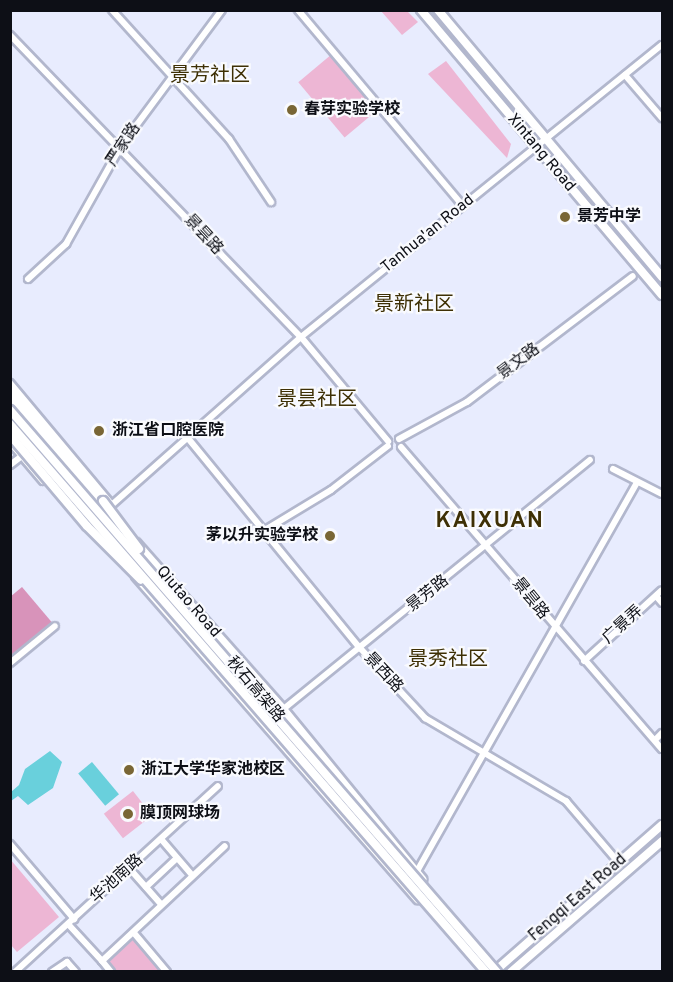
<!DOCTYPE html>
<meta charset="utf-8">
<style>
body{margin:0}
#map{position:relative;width:673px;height:982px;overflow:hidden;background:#e8ecfe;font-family:Overpass,"Noto Sans SC",sans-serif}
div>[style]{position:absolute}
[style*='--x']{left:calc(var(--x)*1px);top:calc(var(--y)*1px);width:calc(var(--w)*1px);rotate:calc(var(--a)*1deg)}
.green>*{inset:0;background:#edb6d4;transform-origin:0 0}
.forest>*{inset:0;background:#d893ba}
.water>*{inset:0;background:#69d0dc;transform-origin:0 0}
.roads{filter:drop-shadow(2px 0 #b2b7cd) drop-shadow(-2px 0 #b2b7cd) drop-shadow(0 2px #b2b7cd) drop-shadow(0 -2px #b2b7cd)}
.minor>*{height:6px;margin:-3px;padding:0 3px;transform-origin:3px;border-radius:3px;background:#fff}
.major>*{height:8px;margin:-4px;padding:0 4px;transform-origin:4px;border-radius:4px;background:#fff}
.highway>*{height:8px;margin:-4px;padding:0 4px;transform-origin:4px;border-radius:4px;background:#fff}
.bridges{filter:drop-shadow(2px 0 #b2b7cd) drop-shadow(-2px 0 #b2b7cd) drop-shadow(0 2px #b2b7cd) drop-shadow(0 -2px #b2b7cd)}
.highway-bridge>*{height:8px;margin:-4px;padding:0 4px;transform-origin:4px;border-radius:4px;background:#fff}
.dots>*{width:16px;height:16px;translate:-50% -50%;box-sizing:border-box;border:3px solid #f9fafe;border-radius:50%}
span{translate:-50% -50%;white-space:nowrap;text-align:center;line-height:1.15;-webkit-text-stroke:4.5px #f9fafe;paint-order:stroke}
.poi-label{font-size:16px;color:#0d0f16;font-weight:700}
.left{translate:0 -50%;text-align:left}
.right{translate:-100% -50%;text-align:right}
.street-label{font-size:16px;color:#0d0f16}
.quarter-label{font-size:20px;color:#3e3005}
.district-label{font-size:22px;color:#3e3005;font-weight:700;letter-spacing:1.5px}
.frame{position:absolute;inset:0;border:12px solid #0d0f16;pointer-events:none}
</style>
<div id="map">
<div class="green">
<i style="clip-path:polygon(381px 11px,407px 11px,418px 22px,402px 35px)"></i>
<i style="left:332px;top:54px;width:72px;height:44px;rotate:50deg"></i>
<i style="clip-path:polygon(446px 61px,511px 144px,507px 158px,428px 74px)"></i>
<i style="left:133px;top:791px;width:31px;height:37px;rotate:52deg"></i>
<i style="clip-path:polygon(10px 859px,59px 917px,17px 952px,11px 945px)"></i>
<i style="clip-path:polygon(134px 933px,167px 971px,111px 971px,102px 961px)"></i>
</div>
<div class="forest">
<i style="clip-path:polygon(22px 587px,55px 626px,10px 662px,10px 597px)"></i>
</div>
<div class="water">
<i style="clip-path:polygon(50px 751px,62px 762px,53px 788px,28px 805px,18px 796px,11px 801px,11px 792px,19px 785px,25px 769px)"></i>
<i style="left:92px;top:762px;width:42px;height:18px;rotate:50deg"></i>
</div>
<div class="roads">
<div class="minor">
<i style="--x:112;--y:10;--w:174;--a:47.8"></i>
<i style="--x:229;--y:139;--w:76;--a:56.3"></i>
<i style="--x:298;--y:10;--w:256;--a:49.9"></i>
<i style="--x:10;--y:35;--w:419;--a:46.1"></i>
<i style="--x:301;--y:337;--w:136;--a:50.1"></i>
<i style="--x:625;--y:75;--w:57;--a:49.3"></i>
<i style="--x:28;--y:279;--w:52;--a:-42.6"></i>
<i style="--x:66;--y:244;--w:112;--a:-60.7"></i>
<i style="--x:121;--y:146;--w:169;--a:-53.4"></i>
<i style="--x:10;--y:383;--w:159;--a:50.1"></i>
<i style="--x:187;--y:437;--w:273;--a:50.7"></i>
<i style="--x:360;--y:648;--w:96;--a:47.1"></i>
<i style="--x:425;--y:718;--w:164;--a:30.5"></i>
<i style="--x:566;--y:801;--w:82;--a:49.5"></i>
<i style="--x:399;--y:439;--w:77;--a:-28.6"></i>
<i style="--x:467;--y:402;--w:208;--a:-37.2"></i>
<i style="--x:10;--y:442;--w:51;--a:49.8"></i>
<i style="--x:401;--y:447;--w:399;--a:49.2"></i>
<i style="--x:10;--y:465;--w:15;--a:-37"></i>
<i style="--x:613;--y:469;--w:55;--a:27"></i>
<i style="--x:106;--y:510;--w:261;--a:-41.6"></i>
<i style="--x:301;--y:337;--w:464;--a:-39"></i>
<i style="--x:265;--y:530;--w:77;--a:-31.2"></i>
<i style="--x:331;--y:490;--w:72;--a:-37.7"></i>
<i style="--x:656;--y:596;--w:9;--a:49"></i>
<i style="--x:584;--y:661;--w:105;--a:-42.3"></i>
<i style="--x:10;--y:663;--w:58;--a:-39.4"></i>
<i style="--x:281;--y:711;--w:398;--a:-39.1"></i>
<i style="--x:655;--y:740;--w:10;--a:-45"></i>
<i style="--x:161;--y:839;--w:48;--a:49.3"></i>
<i style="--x:10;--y:844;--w:99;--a:49.5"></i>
<i style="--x:129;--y:868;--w:47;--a:48.5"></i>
<i style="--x:416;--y:873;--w:447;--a:-60.5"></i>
<i style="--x:146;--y:887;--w:42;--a:-43.1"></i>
<i style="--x:68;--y:924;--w:50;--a:47.4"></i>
<i style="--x:134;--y:933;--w:51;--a:49.8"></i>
<i style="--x:15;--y:972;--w:275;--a:-42.5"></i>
<i style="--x:52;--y:972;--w:18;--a:-34"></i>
<i style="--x:67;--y:962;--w:13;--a:48"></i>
<i style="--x:111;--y:972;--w:14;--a:-129"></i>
<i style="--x:102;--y:961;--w:168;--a:-43.1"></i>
</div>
<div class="major">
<i style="--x:421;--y:10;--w:373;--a:49.8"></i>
<i style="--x:438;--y:10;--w:349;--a:50"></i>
<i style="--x:10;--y:400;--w:134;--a:48.9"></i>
<i style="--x:136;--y:543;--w:222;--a:48.5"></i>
<i style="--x:283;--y:709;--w:220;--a:50.7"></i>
<i style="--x:136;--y:576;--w:429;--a:48.9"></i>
<i style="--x:494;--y:972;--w:223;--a:-41.2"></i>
<i style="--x:511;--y:972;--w:200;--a:-40.9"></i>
</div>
<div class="highway">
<i style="--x:10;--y:391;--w:144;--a:49.8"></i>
</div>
</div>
<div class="bridges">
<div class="highway-bridge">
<i style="--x:10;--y:410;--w:744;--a:49.09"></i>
<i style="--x:10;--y:424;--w:726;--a:49.02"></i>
<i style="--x:10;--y:435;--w:119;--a:49.8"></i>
<i style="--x:87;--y:526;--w:76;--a:45"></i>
<i style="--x:103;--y:501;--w:60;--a:53.1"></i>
</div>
</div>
<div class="dots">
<i style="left:292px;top:110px;background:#796635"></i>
<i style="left:565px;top:217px;background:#796635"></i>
<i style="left:99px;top:431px;background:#796635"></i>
<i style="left:330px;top:536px;background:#796635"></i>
<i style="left:129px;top:770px;background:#796635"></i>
<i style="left:128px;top:814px;background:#796635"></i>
</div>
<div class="poi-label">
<span class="left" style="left:304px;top:110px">春芽实验学校</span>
<span class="left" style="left:577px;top:217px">景芳中学</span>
<span class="left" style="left:112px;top:431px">浙江省口腔医院</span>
<span class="right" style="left:318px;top:536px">茅以升实验学校</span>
<span class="left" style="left:141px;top:770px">浙江大学华家池校区</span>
<span class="left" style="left:140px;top:814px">膜顶网球场</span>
</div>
<div class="street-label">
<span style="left:124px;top:145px;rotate:-57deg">严家路</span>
<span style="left:541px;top:153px;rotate:50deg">Xintang Road</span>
<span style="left:428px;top:234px;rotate:-39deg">Tanhua'an Road</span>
<span style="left:203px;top:235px;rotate:47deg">景昙路</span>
<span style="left:519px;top:362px;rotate:-37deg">景文路</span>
<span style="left:428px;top:594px;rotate:-38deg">景芳路</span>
<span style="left:530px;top:599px;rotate:51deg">景昙路</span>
<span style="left:188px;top:602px;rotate:49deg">Qiutao Road</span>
<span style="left:623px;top:625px;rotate:-42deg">广景弄</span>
<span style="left:383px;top:673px;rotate:47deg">景西路</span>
<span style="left:255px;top:690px;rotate:50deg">秋石高架路</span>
<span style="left:117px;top:879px;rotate:-42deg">华池南路</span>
<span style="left:578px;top:898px;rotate:-41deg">Fengqi East Road</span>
</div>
<div class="quarter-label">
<span style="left:210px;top:76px">景芳社区</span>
<span style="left:414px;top:305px">景新社区</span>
<span style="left:317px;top:400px">景昙社区</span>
<span style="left:448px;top:660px">景秀社区</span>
</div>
<div class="district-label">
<span style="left:490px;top:522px">KAIXUAN</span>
</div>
<div class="frame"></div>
</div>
